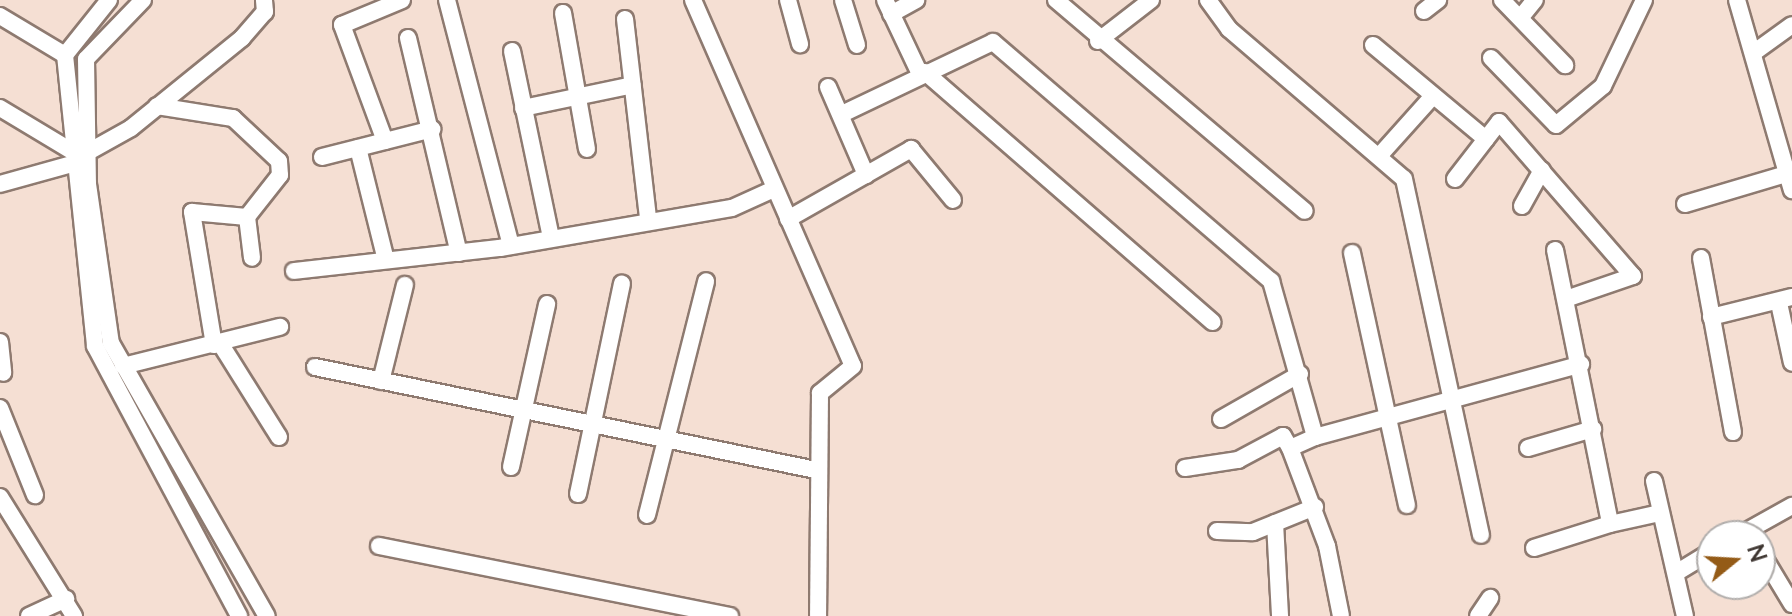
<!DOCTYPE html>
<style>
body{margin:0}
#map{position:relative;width:1792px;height:616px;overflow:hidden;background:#f5dfd3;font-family:Lato,sans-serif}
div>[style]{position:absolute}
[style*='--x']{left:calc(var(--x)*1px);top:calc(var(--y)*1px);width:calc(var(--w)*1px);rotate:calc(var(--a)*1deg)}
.roads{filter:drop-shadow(2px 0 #8e7a70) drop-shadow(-2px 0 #8e7a70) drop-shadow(0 2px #8e7a70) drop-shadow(0 -2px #8e7a70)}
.minor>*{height:16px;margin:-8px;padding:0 8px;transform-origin:8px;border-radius:8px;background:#fff}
span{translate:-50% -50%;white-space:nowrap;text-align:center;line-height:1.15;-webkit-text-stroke:6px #fff;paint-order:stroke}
.north{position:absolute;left:1696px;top:520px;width:80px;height:80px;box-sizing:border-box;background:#fff;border:2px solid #b1aeac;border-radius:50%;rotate:72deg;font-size:22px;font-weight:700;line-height:32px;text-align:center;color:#3d3530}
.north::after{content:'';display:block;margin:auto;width:28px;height:36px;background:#945b17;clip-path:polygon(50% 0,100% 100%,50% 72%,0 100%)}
</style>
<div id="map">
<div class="roads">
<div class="minor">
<i style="--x:109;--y:0;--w:70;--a:128.7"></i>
<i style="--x:65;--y:55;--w:293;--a:84.1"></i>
<i style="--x:95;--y:346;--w:306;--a:61.9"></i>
<i style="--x:143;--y:0;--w:82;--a:134"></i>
<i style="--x:86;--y:59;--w:125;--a:89.1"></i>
<i style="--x:88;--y:184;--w:161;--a:81.8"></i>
<i style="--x:111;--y:343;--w:314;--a:60.3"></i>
<i style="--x:447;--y:0;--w:254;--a:75.4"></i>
<i style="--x:693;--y:0;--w:399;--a:66.4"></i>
<i style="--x:853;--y:366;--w:43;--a:140.7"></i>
<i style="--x:820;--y:393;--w:223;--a:90.5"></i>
<i style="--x:788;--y:0;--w:46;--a:74.7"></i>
<i style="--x:843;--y:0;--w:47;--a:72.7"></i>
<i style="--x:885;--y:0;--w:82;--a:64.7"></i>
<i style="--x:1056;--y:0;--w:326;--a:40.3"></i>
<i style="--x:1208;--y:0;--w:36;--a:54"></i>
<i style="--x:1229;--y:29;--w:230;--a:40.6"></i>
<i style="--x:1404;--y:179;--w:364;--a:77.8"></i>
<i style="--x:1502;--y:0;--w:91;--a:45.9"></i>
<i style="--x:1737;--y:0;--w:198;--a:73.9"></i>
<i style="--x:1424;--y:11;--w:18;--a:-38"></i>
<i style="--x:563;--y:13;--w:138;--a:80"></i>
<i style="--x:891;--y:14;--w:29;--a:-29"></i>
<i style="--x:0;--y:16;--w:76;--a:31"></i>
<i style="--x:1521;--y:17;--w:22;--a:-51"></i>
<i style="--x:625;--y:19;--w:201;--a:83.4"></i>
<i style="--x:408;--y:38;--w:221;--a:76.7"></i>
<i style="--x:1098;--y:41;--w:67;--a:-37.7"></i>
<i style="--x:1373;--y:45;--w:147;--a:39.8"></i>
<i style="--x:512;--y:51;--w:191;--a:78.2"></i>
<i style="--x:1756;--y:51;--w:44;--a:-35.8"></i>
<i style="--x:1491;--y:58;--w:93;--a:45.9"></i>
<i style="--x:1556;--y:125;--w:61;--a:-39.7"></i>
<i style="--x:1603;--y:86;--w:95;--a:-64.5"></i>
<i style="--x:925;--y:72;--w:381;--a:41"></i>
<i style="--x:828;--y:87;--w:96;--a:66.6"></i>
<i style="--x:157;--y:106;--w:77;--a:9"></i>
<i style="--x:233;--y:118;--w:63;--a:43.1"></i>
<i style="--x:279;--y:161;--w:14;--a:86"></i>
<i style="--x:280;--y:175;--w:53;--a:128.2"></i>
<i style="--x:247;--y:217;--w:41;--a:83"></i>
<i style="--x:0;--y:108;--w:82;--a:31"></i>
<i style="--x:523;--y:108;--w:112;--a:-11.8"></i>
<i style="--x:842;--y:114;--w:167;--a:-25.5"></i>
<i style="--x:993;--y:42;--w:367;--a:40.7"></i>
<i style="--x:1271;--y:281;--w:162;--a:74.2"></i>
<i style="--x:1315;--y:437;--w:276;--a:-15.3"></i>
<i style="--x:385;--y:141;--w:124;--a:-110.3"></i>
<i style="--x:342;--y:25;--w:65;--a:-22.6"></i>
<i style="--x:358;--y:148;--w:115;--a:76"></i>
<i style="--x:1380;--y:155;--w:78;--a:-48.1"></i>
<i style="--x:81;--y:156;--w:57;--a:-29.2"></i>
<i style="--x:131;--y:128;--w:143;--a:-39"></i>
<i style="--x:242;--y:38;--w:35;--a:-49"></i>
<i style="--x:265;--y:12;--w:12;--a:-95"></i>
<i style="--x:322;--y:157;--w:114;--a:-14.2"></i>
<i style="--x:1455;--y:179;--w:72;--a:-52.3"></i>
<i style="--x:1499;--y:122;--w:204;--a:49"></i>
<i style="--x:1633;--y:276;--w:71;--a:161.1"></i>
<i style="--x:0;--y:184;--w:75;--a:-15.5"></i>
<i style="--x:1685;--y:204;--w:105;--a:-16.5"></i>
<i style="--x:1522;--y:206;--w:41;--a:-60.9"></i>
<i style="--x:788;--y:219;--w:142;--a:-29.6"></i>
<i style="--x:911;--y:149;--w:66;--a:50.5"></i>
<i style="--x:1555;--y:250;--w:279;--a:78.6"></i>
<i style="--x:1610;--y:524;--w:51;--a:-12.4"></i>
<i style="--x:1352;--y:253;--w:258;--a:77.7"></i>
<i style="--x:1701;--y:258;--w:177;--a:79.6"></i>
<i style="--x:294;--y:271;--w:207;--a:-6.4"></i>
<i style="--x:500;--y:248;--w:235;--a:-9.8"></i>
<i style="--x:732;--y:208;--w:46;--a:-24.3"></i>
<i style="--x:1779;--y:303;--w:61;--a:77.8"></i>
<i style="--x:1711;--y:317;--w:83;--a:-13.9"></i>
<i style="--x:0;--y:342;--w:31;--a:84"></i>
<i style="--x:220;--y:343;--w:111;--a:57.9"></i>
<i style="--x:214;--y:345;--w:135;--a:-99.4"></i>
<i style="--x:192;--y:212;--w:55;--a:5.2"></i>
<i style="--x:123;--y:366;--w:162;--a:-14"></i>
<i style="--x:315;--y:367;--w:511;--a:11.62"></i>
<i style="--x:381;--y:381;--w:99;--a:-76"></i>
<i style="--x:0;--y:408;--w:94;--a:68.1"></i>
<i style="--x:1221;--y:419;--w:91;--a:-29.7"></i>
<i style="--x:1315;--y:437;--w:27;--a:156"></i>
<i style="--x:1290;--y:448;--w:105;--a:69.3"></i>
<i style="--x:1327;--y:546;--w:71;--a:78.7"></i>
<i style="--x:1528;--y:448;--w:68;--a:-16.3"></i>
<i style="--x:511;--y:467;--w:167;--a:-77.5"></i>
<i style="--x:1185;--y:468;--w:54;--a:-8.6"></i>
<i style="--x:1238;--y:460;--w:51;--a:-28.1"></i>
<i style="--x:1283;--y:436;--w:14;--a:60"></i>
<i style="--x:1654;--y:481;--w:139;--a:77.1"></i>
<i style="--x:578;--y:494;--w:215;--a:-78.2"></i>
<i style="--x:0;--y:497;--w:140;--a:58.1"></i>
<i style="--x:647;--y:515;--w:241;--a:-75.8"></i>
<i style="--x:1275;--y:523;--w:93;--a:86.9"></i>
<i style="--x:1217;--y:531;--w:36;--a:2"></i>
<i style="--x:1253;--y:532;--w:67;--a:-22"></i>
<i style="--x:1738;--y:536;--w:62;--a:-29.1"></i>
<i style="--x:379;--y:546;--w:358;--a:11.3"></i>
<i style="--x:1534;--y:548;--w:80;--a:-17.5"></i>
<i style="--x:1760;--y:551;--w:62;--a:58.9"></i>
<i style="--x:1676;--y:573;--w:42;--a:-31.4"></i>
<i style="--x:29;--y:616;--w:41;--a:-24.7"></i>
<i style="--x:1478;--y:616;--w:22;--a:-56"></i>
</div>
</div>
<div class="north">N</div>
</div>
